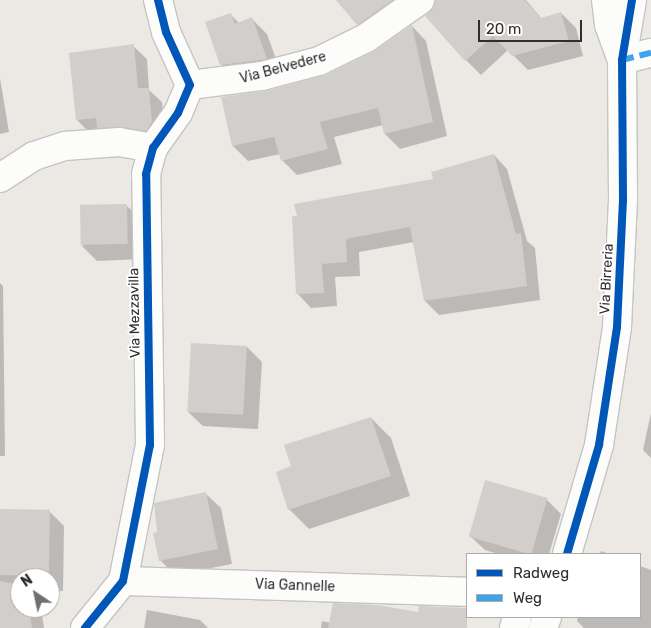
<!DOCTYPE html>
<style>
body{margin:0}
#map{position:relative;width:651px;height:628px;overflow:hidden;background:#ece8e4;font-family:Rubik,sans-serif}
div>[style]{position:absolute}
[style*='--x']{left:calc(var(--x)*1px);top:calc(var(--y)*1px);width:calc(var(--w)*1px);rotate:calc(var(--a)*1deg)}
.shadow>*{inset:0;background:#0003}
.building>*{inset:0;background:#d1cecb;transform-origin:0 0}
.roads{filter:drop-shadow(1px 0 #c5c4c5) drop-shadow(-1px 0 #c5c4c5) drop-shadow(0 1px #c5c4c5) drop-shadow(0 -1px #c5c4c5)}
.street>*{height:28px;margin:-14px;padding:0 14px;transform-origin:14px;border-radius:14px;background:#fcfcfb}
.secondary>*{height:28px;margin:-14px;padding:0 14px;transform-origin:14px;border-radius:14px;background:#fcfcfb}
.quiet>*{height:6px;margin-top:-3px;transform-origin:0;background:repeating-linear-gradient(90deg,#3ea3eb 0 12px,transparent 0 18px)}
.cycleway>*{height:8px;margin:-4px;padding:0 4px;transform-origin:4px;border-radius:4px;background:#0057b8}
span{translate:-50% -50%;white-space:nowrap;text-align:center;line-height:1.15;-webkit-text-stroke:4px #fff;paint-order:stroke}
.street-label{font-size:14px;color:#2e2e2e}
.legend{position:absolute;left:466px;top:553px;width:175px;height:65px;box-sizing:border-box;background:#fff;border:1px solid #ababab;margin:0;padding:6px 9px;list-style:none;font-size:15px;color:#2e2e2e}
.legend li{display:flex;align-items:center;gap:10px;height:25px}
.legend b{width:25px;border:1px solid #ababab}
.north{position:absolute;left:10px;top:568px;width:50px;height:50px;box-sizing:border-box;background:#fff;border:1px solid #ababab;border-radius:50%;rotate:326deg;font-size:14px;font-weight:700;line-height:20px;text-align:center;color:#2e2e2e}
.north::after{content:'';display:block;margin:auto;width:18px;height:22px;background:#706f6e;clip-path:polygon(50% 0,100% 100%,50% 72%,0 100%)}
.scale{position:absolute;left:478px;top:20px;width:104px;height:22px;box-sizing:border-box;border:2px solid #2e2e2e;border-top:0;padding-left:6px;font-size:15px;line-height:18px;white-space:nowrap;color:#2e2e2e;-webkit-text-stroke:4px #fff;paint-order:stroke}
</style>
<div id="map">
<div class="shadow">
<i style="clip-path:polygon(337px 0,409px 0,372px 39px)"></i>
<i style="clip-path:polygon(436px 0,526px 0,542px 19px,561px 13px,576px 28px,583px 56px,528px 70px,508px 50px,481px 75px,466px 60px,435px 8px)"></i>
<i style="clip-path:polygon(230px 14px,240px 24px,252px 19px,267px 34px,281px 73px,236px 80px,222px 65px)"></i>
<i style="clip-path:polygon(412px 26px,426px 41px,447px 136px,400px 149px,385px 134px,383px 125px,334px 137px,342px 164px,297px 175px,282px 160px,280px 154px,248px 161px,233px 146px,223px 98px,266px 92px,326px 76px,374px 53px)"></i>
<i style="clip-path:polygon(133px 46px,147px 59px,149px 90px,162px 102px,165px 136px,90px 133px,77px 120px)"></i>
<i style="clip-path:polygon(0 78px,9px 132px,0 134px)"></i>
<i style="clip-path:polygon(494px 155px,507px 169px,527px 241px,535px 248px,540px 300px,439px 315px,425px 301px,414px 242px,359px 252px,360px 276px,335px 277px,337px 306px,311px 308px,298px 294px,293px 218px,434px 180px)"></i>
<i style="clip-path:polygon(126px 205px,141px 220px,142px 259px,97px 261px,82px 246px)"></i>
<i style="clip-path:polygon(0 283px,3px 286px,5px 456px,0 456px)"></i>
<i style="clip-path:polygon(247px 347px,262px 362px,258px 429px,203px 426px,188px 412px)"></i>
<i style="clip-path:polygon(651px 413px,651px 458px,643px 450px)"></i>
<i style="clip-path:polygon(371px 418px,391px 438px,410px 496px,309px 529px,289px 509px,293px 467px)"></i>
<i style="clip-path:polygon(206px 494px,221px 508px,232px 564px,175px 575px,160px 560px)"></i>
<i style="clip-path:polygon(546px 499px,561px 514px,549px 554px,498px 554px,485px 550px,470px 536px)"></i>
<i style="clip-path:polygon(49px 511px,64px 526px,63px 591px,50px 590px,50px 578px,20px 578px,20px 608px,41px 608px,44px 628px,0 628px,0 512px)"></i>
<i style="clip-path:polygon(601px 551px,609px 554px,600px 554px)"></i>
<i style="clip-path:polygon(640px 566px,651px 570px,651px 628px,584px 628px,577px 621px,578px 617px,640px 617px)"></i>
<i style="clip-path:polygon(147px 610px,200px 620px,208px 628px,144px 628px)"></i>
<i style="clip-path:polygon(322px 621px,330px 623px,446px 628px,321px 628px)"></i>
</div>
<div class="building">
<i style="clip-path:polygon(336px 0,393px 0,357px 25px)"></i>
<i style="clip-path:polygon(435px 0,525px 0,541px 18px,561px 12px,569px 41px,512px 56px,493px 36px,465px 61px,425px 16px,434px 7px)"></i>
<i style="clip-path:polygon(231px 13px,235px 24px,252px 17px,267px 59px,220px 65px,205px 22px)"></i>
<i style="clip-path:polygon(412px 25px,433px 122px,384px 134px,378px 108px,320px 122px,328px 149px,281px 161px,274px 137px,232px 146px,221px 97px,266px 91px,326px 75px,373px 52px)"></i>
<i style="clip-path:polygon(134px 44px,138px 88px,149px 88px,152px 122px,146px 131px,121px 127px,97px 128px,96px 118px,76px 120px,69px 53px)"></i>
<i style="clip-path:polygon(494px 154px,516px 234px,521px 233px,527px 286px,424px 301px,410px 227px,346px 239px,347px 262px,322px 264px,324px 293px,296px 294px,292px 216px,297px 216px,294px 204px,433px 179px,431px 172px)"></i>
<i style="left:127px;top:204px;width:40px;height:47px;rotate:89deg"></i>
<i style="left:191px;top:343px;width:56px;height:69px;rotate:3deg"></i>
<i style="clip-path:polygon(371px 417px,391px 476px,288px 510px,276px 472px,291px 466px,284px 445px)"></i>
<i style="left:485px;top:480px;width:65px;height:59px;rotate:16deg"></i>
<i style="clip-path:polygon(206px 492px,218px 549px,159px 561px,153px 533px,157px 532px,154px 503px)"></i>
<i style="left:0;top:509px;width:50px;height:66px;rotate:1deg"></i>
<i style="clip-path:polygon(0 581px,20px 585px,20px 608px,29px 608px,32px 628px,0 628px)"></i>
<i style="clip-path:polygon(333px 603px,377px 605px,418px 612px,419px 606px,467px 608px,467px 628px,328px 628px)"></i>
</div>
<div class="roads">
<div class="street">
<i style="--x:622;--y:60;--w:30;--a:-14"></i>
<i style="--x:190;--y:85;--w:73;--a:-7.1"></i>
<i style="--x:262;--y:76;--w:59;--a:-14.7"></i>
<i style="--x:319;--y:61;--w:52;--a:-26.1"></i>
<i style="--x:366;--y:38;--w:66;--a:-35.1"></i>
<i style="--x:0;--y:178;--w:40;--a:-32.9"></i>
<i style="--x:34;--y:156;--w:33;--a:-18"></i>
<i style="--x:65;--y:146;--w:54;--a:-4.2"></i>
<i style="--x:119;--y:142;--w:35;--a:10"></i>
<i style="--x:123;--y:581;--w:344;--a:1.8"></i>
<i style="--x:85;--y:628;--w:60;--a:-51"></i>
<i style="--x:123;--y:581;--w:139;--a:-78.8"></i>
<i style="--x:150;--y:445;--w:271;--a:-90.8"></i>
<i style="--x:146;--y:174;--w:27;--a:-75"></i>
<i style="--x:153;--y:148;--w:43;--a:-54.5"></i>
<i style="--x:178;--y:113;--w:30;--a:-67"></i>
<i style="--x:190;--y:85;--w:58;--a:-114.4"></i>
<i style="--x:166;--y:32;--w:33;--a:-104"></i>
<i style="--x:514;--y:628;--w:11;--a:-75"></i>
</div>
<div class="secondary">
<i style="--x:606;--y:0;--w:25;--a:83"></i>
<i style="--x:609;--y:25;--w:37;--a:70"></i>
<i style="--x:567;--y:554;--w:114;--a:-73.6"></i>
<i style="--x:599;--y:445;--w:119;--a:-81.3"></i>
<i style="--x:617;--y:327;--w:129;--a:-87.3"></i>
<i style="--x:623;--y:198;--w:138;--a:-90.4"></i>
<i style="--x:622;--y:60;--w:61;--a:-80.5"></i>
<i style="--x:543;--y:628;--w:12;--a:-70"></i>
</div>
</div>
<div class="quiet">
<i style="--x:622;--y:60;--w:30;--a:-14"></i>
</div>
<div class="cycleway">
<i style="--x:567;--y:554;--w:114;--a:-73.6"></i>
<i style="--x:599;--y:445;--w:119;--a:-81.3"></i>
<i style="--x:617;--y:327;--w:129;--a:-87.3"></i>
<i style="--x:623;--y:198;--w:138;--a:-90.4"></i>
<i style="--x:622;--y:60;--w:61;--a:-80.5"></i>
<i style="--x:85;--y:628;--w:60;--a:-51"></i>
<i style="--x:123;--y:581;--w:139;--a:-78.8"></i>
<i style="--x:150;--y:445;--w:271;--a:-90.8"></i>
<i style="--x:146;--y:174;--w:27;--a:-75"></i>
<i style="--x:153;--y:148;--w:43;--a:-54.5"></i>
<i style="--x:178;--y:113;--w:30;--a:-67"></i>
<i style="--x:190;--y:85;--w:58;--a:-114.4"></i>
<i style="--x:166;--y:32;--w:33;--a:-104"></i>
</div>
<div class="street-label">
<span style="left:283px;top:68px;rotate:-15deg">Via Belvedere</span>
<span style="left:607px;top:279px;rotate:-87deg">Via Birreria</span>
<span style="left:135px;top:313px;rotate:-91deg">Via Mezzavilla</span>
<span style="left:295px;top:586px;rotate:2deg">Via Gannelle</span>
</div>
<ul class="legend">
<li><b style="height:6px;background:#0057b8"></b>Radweg</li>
<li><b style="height:6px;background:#3ea3eb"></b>Weg</li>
</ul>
<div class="north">N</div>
<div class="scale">20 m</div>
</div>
